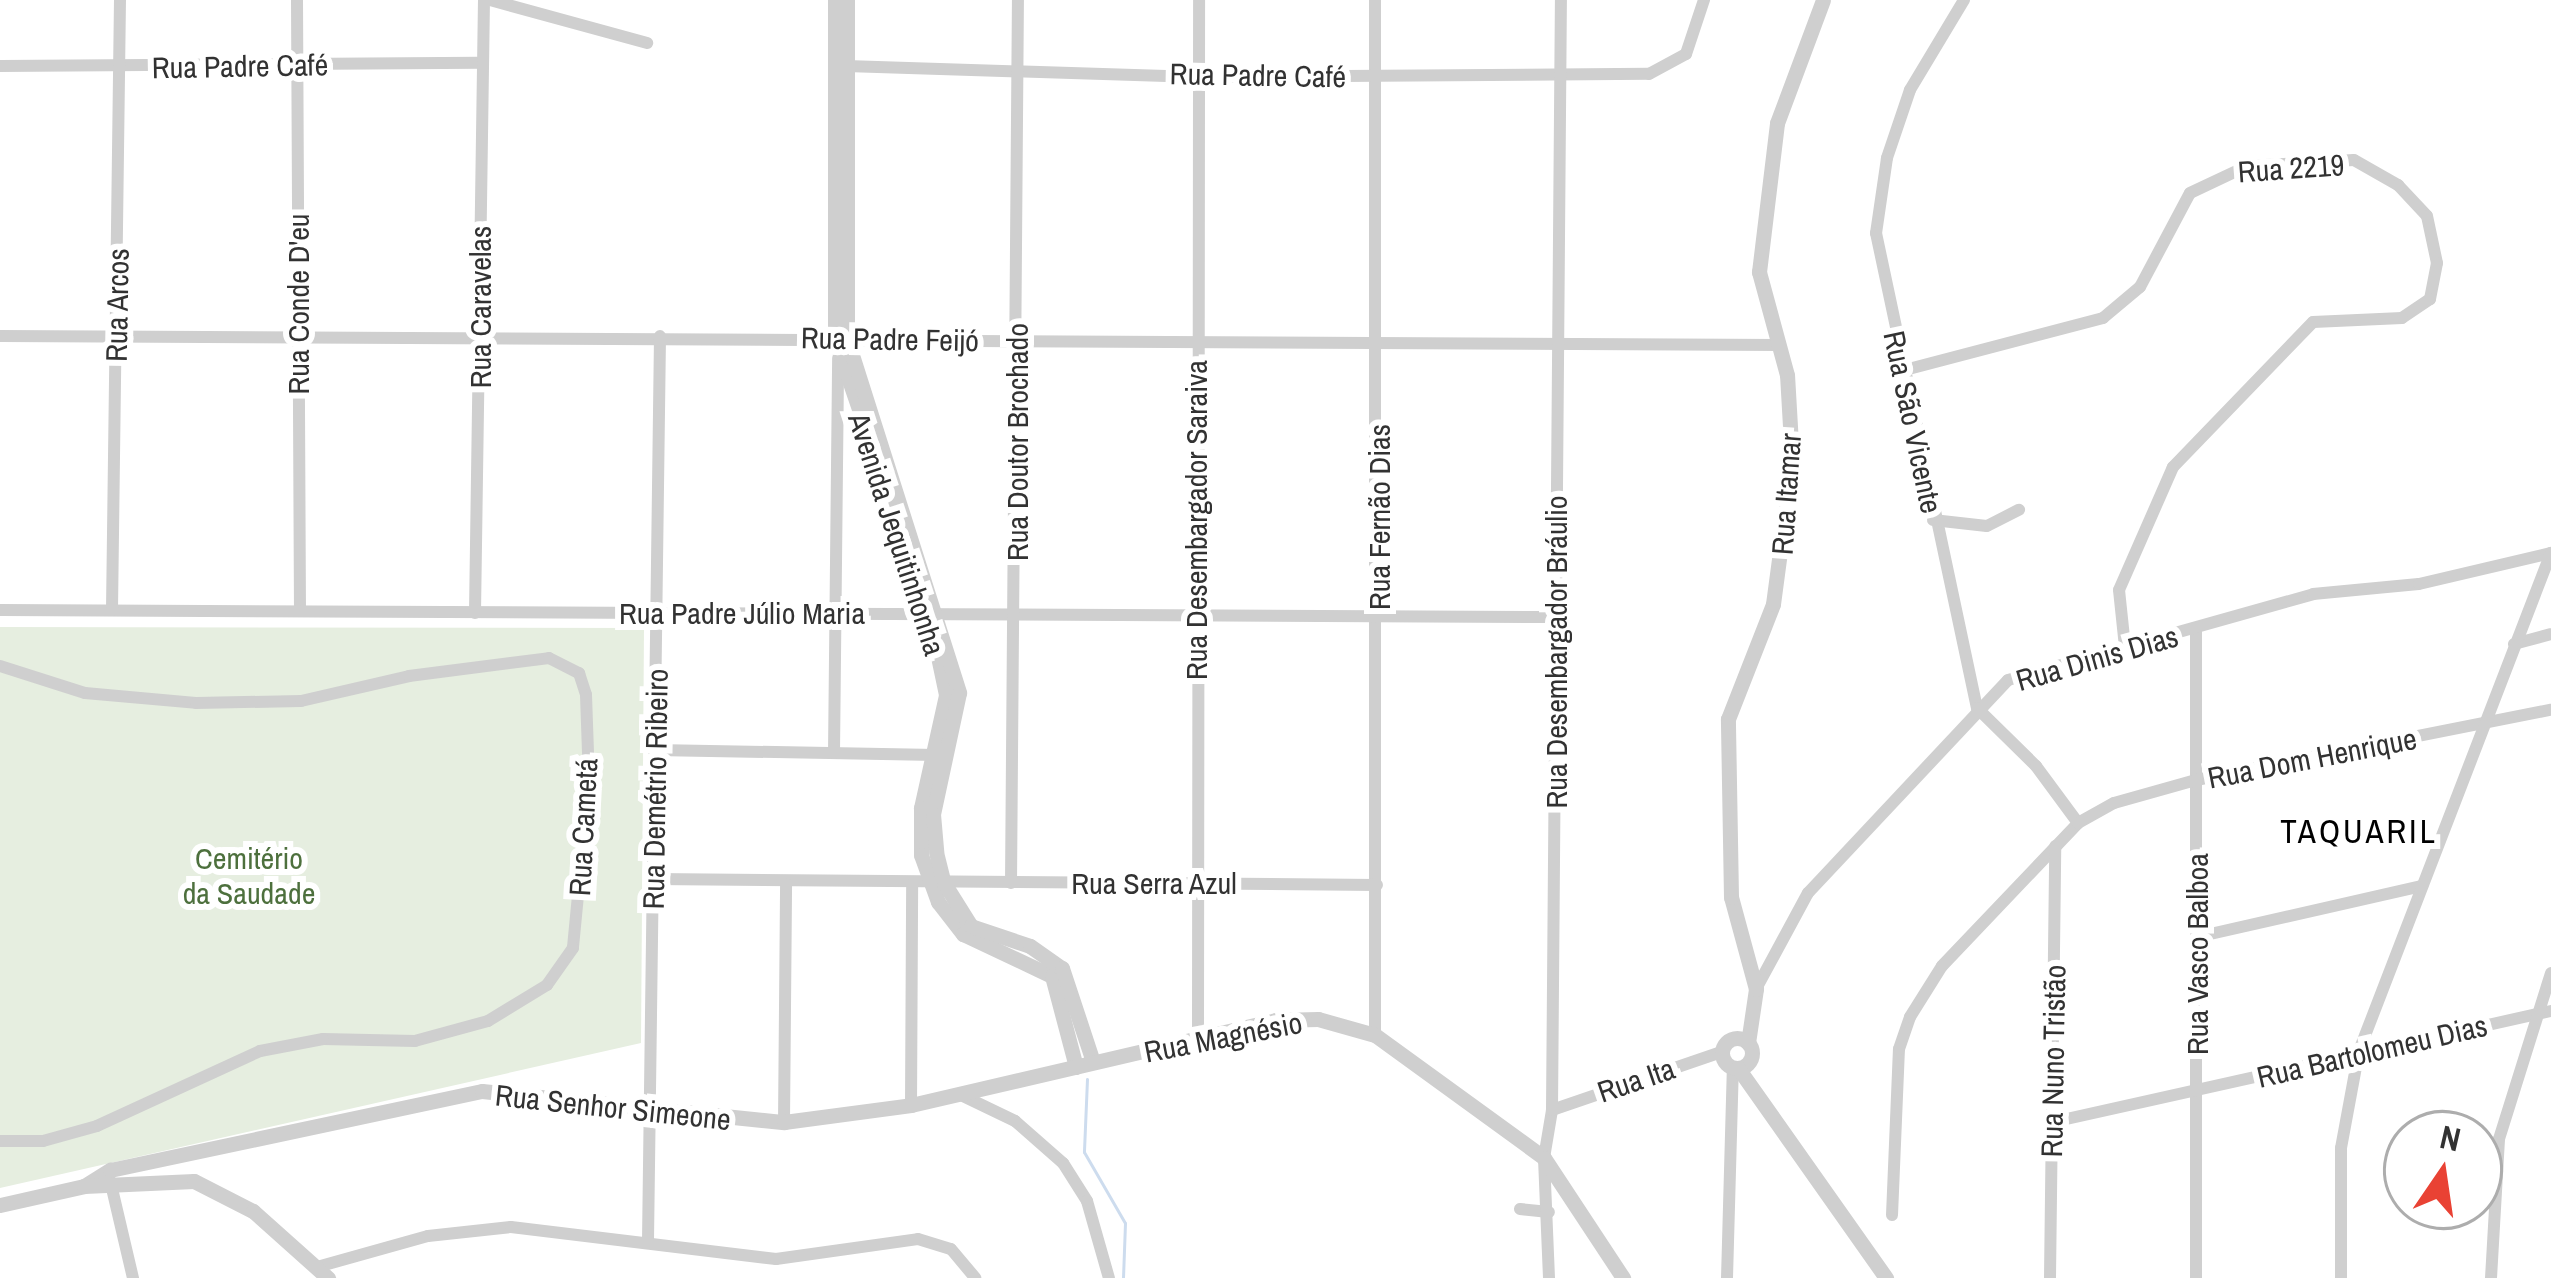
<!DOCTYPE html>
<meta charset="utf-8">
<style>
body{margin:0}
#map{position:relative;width:2551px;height:1278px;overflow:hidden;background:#fff;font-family:"Archivo Narrow",sans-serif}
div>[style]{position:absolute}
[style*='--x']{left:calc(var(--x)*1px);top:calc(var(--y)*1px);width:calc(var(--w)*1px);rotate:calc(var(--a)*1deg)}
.green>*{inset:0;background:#e6eee0}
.stream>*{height:3px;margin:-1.5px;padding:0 1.5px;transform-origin:1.5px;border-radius:1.5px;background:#cddcee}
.minor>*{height:12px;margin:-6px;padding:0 6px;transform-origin:6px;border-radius:6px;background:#cfcfcf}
.tertiary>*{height:15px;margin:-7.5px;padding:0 7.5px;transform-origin:7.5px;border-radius:7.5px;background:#cfcfcf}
.tertiary>.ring{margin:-7.5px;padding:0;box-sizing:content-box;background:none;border:15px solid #cfcfcf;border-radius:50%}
span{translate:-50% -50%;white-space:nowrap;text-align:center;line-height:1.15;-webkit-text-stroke:12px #fff;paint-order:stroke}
.street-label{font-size:30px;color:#323232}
.park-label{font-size:30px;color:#4d703d}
.neighbourhood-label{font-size:33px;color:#000;letter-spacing:3px}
.north{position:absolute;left:2383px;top:1110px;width:120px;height:120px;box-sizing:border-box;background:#fff;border:3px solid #adadad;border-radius:50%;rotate:13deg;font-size:33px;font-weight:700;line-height:48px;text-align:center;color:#323232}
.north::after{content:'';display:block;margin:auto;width:42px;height:54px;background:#e94234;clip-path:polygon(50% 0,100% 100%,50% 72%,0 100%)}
</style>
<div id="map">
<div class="green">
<i style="clip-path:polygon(0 627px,644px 628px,641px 1043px,0 1188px)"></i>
</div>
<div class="stream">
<i style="--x:1087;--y:1079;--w:73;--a:92.4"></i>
<i style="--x:1084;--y:1152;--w:82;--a:60"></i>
<i style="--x:1125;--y:1223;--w:55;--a:92.1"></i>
</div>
<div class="minor">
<i style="--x:297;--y:0;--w:608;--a:89.72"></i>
<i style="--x:490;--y:0;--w:163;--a:15.3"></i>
<i style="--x:1375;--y:0;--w:1035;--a:90"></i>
<i style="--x:1964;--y:0;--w:105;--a:121"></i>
<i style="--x:1910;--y:90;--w:72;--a:108.7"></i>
<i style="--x:1887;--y:158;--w:76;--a:98.3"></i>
<i style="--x:1876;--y:233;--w:486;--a:78"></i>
<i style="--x:1977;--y:708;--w:83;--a:44.5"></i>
<i style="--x:2036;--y:766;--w:71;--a:53.6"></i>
<i style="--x:0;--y:66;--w:480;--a:-0.4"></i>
<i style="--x:846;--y:66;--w:352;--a:1.8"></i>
<i style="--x:1198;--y:77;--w:451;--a:-0.4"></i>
<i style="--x:1649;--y:74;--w:42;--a:-28.4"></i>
<i style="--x:1686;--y:54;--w:57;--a:-71.6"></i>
<i style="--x:0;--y:336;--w:1780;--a:0.29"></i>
<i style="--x:1901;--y:371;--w:209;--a:-14.7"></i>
<i style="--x:2103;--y:318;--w:48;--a:-40"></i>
<i style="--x:2140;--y:287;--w:106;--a:-62"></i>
<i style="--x:2190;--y:193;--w:63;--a:-25.3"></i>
<i style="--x:2247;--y:166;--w:107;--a:-3.2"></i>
<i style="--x:2354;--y:160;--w:51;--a:29.6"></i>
<i style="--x:2398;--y:185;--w:42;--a:46.9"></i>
<i style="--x:2427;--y:216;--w:48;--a:78"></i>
<i style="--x:2437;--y:263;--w:37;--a:101"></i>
<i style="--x:2430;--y:299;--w:34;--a:146"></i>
<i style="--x:2402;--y:318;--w:89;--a:177.4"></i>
<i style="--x:2313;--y:322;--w:202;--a:134"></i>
<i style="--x:2173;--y:467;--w:134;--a:113.7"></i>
<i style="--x:2119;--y:590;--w:57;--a:84"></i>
<i style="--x:1933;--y:520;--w:54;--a:6.3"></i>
<i style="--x:1987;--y:526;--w:36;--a:-27"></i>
<i style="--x:0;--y:610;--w:1557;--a:0.26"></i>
<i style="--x:112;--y:610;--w:610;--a:-89.25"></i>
<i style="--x:475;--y:613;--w:613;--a:-89.16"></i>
<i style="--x:2196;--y:630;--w:648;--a:90"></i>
<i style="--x:2514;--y:644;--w:38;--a:-15"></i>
<i style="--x:0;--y:666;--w:89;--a:17.6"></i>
<i style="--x:85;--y:693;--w:111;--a:5.1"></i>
<i style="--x:196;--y:703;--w:105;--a:-1.1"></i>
<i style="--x:301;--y:701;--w:111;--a:-13"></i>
<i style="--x:409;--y:676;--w:141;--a:-7.3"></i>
<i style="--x:549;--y:658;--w:34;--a:27"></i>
<i style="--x:579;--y:673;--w:23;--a:72"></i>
<i style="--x:586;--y:695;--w:86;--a:88"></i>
<i style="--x:589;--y:781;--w:168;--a:95.5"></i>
<i style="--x:573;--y:948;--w:45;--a:125.1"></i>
<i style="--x:547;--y:985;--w:69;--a:148.6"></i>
<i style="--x:488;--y:1021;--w:76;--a:164.7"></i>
<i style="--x:415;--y:1041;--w:92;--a:-178.8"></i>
<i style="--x:323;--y:1039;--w:64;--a:169.2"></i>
<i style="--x:260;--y:1051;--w:179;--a:155.3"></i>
<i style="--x:97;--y:1126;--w:56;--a:164.5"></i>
<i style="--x:43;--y:1141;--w:43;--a:180"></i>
<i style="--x:655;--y:750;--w:281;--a:1"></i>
<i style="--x:834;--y:753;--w:395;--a:-89.4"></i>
<i style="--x:653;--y:879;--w:724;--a:0.47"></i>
<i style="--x:1011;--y:883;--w:883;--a:-89.55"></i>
<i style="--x:2197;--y:937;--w:231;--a:-12.8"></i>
<i style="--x:1756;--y:989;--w:109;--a:-61.6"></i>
<i style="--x:1808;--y:893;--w:292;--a:-46.8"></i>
<i style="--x:2008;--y:680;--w:317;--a:-15.7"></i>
<i style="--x:2313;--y:594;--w:106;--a:-5.4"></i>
<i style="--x:2419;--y:584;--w:136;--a:-13.2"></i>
<i style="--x:1198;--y:1040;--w:1040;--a:-89.94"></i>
<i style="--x:961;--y:1095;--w:60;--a:25.7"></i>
<i style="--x:1015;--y:1121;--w:64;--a:41.2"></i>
<i style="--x:1063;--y:1163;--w:45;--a:57.7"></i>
<i style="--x:1087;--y:1201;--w:80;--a:74.1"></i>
<i style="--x:911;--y:1105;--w:221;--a:-89.7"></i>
<i style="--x:1552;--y:1110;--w:179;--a:-18.9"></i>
<i style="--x:784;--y:1122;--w:238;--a:-89.5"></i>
<i style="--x:2053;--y:1122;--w:510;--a:-12.57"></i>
<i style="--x:110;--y:1180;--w:101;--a:76.8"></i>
<i style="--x:1520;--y:1209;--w:29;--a:6"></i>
<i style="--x:1892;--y:1215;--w:166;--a:-87.6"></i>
<i style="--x:1899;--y:1049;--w:34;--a:-71"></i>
<i style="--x:1910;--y:1017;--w:60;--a:-57.9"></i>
<i style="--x:1942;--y:966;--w:197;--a:-46.4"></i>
<i style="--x:2078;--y:823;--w:41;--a:-29.1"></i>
<i style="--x:2114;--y:803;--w:85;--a:-15.7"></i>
<i style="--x:2196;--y:780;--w:362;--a:-11.2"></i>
<i style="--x:648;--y:1241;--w:905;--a:-89.24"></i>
<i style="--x:317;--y:1267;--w:115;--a:-15.6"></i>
<i style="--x:428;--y:1236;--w:83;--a:-6.2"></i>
<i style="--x:511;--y:1227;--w:267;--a:6.9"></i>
<i style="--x:776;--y:1259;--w:143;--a:-8"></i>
<i style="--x:918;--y:1239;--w:34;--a:17"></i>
<i style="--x:951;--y:1249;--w:38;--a:50"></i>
<i style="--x:1549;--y:1278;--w:120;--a:-92.4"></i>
<i style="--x:1544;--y:1158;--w:49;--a:-80.5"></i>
<i style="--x:1552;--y:1110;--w:1110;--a:-89.54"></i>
<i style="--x:1727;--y:1278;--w:210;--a:-88.4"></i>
<i style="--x:2050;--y:1278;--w:432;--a:-89.3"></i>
<i style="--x:2341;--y:1278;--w:130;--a:-90"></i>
<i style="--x:2341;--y:1148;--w:99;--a:-79.5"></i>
<i style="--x:2359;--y:1051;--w:534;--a:-68.92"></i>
<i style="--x:2491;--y:1278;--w:139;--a:-86.7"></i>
<i style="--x:2499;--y:1139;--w:174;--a:-72.6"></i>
</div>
<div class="tertiary">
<i style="--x:835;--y:0;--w:339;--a:90"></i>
<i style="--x:835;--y:339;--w:291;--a:71.1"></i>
<i style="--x:929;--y:614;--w:83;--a:78.1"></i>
<i style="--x:946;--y:695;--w:116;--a:102.5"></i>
<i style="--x:921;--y:808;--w:47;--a:90"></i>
<i style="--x:921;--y:855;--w:50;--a:70.1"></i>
<i style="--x:938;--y:902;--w:41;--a:52"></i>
<i style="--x:963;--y:934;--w:98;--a:25.3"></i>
<i style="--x:1052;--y:976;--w:94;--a:75.2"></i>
<i style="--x:847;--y:0;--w:339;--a:90"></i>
<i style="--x:847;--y:339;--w:371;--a:72.4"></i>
<i style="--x:959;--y:693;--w:124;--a:102.1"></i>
<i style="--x:933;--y:814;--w:38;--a:85"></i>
<i style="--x:936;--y:852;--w:32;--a:76"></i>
<i style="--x:944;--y:883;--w:51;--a:57.9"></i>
<i style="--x:971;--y:926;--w:62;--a:18.7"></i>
<i style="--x:1030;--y:946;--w:39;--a:35"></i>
<i style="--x:1062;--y:968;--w:99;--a:71.7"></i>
<i class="ring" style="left:1722px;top:1038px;width:15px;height:15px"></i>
<i style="--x:1748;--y:1043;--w:55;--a:-81.6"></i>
<i style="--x:1756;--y:989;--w:95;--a:-105.2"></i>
<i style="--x:1731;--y:897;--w:178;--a:-91"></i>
<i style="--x:1728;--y:719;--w:123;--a:-68.6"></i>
<i style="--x:1773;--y:604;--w:144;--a:-82.4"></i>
<i style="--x:1792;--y:461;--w:86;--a:-93.3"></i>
<i style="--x:1787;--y:375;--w:107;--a:-105.2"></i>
<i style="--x:1759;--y:272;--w:150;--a:-83.1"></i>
<i style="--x:1777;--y:123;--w:131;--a:-69.5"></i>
<i style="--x:1738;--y:1068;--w:257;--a:54.8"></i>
<i style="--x:84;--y:1186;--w:31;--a:-32"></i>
<i style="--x:110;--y:1170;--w:380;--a:-12"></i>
<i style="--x:482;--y:1091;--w:304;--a:5.9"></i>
<i style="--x:784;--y:1122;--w:128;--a:-7.6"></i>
<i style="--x:911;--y:1105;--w:375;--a:-13.1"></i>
<i style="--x:1276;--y:1020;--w:42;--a:-1.4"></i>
<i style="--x:1318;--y:1019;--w:59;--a:15.7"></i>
<i style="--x:1375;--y:1035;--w:209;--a:36"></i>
<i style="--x:1544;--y:1158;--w:144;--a:56.6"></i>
<i style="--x:0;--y:1205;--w:86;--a:-12.7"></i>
<i style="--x:84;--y:1186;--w:110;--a:-2.6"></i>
<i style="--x:194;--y:1181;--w:66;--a:27"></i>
<i style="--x:253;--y:1211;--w:101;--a:41.8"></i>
</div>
<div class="street-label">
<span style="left:240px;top:66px;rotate:-1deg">Rua Padre Café</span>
<span style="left:1258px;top:75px;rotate:1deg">Rua Padre Café</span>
<span style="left:2291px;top:168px;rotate:-4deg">Rua 2219</span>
<span style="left:298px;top:304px;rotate:-90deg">Rua Conde D'eu</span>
<span style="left:117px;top:305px;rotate:-89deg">Rua Arcos</span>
<span style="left:480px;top:307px;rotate:-90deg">Rua Caravelas</span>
<span style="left:890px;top:339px;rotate:1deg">Rua Padre Feijó</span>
<span style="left:1913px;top:422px;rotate:78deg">Rua São Vicente</span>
<span style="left:1017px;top:442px;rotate:-90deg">Rua Doutor Brochado</span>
<span style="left:1786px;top:494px;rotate:-86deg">Rua Itamar</span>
<span style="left:1379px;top:517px;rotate:-90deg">Rua Fernão Dias</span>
<span style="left:1196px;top:520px;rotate:-90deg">Rua Desembargador Saraiva</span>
<span style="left:897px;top:534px;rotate:72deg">Avenida Jequitinhonha</span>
<span style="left:742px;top:613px">Rua Padre Júlio Maria</span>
<span style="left:1556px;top:652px;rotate:-90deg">Rua Desembargador Bráulio</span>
<span style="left:2097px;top:658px;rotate:-16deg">Rua Dinis Dias</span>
<span style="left:2312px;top:758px;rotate:-11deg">Rua Dom Henrique</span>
<span style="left:655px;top:789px;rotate:-89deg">Rua Demétrio Ribeiro</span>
<span style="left:583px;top:827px;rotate:-87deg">Rua Cametá</span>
<span style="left:1154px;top:883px">Rua Serra Azul</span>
<span style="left:2197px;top:954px;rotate:-90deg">Rua Vasco Balboa</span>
<span style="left:1223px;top:1037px;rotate:-11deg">Rua Magnésio</span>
<span style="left:2372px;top:1051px;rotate:-13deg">Rua Bartolomeu Dias</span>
<span style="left:2053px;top:1061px;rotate:-89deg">Rua Nuno Tristão</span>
<span style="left:1636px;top:1080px;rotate:-19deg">Rua Ita</span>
<span style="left:613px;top:1107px;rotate:6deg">Rua Senhor Simeone</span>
</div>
<div class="park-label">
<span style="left:249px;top:875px">Cemitério<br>da Saudade</span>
</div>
<div class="neighbourhood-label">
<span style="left:2359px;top:832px">TAQUARIL</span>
</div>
<div class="north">N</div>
</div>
